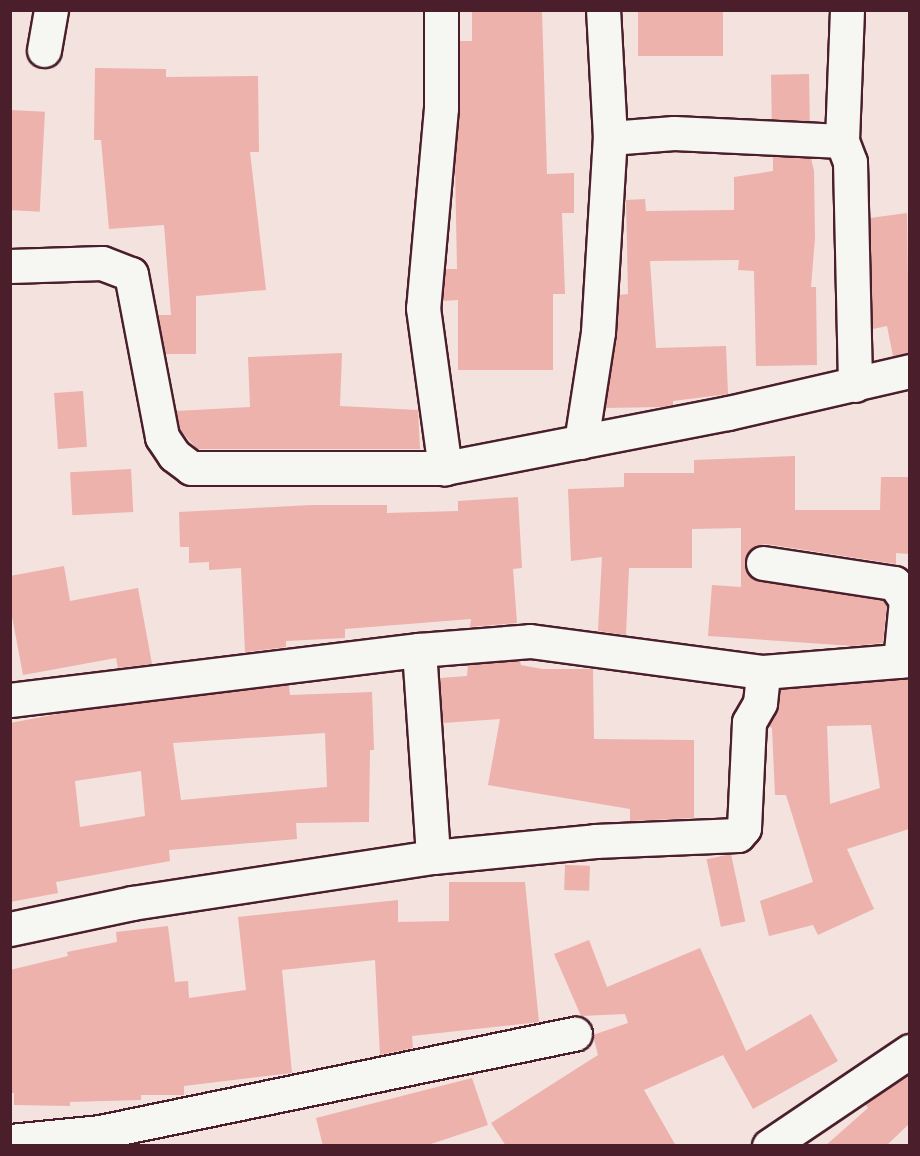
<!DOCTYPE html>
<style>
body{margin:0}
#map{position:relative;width:920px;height:1156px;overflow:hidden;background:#f3e2dd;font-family:Caveat,sans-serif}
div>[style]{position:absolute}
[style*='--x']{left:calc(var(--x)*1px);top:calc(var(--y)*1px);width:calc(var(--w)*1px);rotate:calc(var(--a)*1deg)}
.building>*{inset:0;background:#edb2ac;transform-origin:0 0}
.roads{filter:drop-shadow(2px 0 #4a1f2b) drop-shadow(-2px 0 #4a1f2b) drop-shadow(0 2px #4a1f2b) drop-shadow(0 -2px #4a1f2b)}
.minor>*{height:33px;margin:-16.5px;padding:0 16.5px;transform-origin:16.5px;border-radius:16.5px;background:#f6f6f2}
span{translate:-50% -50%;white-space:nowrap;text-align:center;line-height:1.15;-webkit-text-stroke:4.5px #f6f6f2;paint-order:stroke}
.frame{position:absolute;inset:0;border:12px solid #4a1f2b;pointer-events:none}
</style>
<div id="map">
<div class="building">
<i style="clip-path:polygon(472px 10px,542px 10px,547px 174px,574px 173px,574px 213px,562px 213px,565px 294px,553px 294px,553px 370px,458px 370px,458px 300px,442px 301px,445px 269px,457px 269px,455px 165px,460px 41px,472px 41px)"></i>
<i style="left:638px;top:10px;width:85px;height:46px"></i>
<i style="clip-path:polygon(95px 68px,166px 69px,166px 77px,258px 76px,259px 152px,250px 152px,266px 290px,196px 296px,196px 354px,165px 354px,158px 315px,171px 315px,164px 225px,109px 229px,101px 140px,94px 140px)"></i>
<i style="left:809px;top:74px;width:47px;height:38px;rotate:89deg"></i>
<i style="left:10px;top:110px;width:35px;height:100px;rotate:3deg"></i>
<i style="clip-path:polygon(773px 156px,811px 158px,814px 171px,815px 238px,811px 287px,816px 287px,817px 365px,756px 366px,754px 271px,738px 270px,739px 260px,650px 261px,656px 348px,726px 346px,728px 394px,673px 401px,673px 405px,661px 407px,605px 408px,619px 295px,628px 294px,626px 200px,645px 199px,646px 211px,734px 210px,734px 177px,773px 171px)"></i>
<i style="clip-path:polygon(907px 213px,909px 353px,893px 356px,887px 326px,873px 329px,870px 218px)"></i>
<i style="clip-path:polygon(342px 353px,340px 406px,418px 410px,420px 449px,197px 449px,180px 430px,176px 411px,250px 407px,248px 357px)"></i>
<i style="left:83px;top:391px;width:56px;height:29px;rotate:86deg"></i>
<i style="clip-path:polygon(795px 456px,795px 510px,880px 510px,881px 477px,909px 477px,909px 554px,896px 553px,896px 564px,766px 544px,756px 546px,745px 560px,746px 570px,760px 581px,883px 600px,887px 605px,883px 643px,853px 646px,708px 636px,712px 585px,741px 587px,741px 528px,692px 529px,692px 568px,629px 568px,626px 635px,598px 631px,602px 557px,571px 561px,568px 489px,624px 487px,624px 473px,694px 473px,694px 460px)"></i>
<i style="left:131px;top:469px;width:43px;height:61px;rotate:87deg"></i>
<i style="clip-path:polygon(518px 497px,522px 568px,513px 569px,517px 623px,470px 627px,471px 619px,345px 629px,345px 638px,286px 641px,286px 647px,245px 652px,241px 568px,209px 570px,209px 562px,189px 563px,189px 547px,180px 547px,179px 512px,312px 505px,387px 505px,387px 513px,458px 511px,458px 501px)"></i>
<i style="clip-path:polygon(64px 566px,70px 601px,138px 588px,152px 664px,118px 668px,116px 658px,23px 675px,10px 606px,10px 576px)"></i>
<i style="clip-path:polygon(520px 661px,521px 665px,542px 669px,593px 669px,594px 739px,694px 740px,694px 818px,630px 821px,630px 809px,488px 785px,500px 719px,443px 723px,440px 678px,467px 676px,468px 665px)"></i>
<i style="clip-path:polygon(evenodd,890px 680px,909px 680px,909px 829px,847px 849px,874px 909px,818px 935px,813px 925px,769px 936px,760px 901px,813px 882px,786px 795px,775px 795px,772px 728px,768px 726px,776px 712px,780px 689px,890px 680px,871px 725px,880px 788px,830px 804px,827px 726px,871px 725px)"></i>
<i style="clip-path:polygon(evenodd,289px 685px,290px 695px,372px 692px,374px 750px,370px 750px,369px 822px,296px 823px,297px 839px,169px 850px,170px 861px,56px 882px,58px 893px,10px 902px,10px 723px,79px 710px,289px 685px,325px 733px,327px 787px,181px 800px,173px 743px,325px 733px,289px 685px,141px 771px,145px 816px,80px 827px,75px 781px,141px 771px)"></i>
<i style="left:731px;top:854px;width:69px;height:25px;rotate:78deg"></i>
<i style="left:565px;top:865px;width:25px;height:25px;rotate:2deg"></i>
<i style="clip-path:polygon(449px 882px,525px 882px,539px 1022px,412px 1036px,413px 1048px,380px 1055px,375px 960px,282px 970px,292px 1073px,184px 1086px,184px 1095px,141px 1095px,141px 1100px,70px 1102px,70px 1106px,14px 1105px,14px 1093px,10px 1093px,10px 970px,68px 956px,67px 952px,117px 942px,116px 932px,168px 926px,175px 982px,188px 981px,189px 998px,246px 990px,238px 917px,398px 900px,398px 922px,449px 921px)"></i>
<i style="clip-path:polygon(589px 940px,607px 987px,700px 948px,746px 1051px,811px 1014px,838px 1061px,753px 1109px,723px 1055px,644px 1090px,676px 1146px,506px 1146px,491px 1123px,598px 1055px,593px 1035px,628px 1023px,625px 1014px,581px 1016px,554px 954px)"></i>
<i style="clip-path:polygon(909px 1074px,909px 1124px,886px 1146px,825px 1146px,868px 1108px,865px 1104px)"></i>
<i style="clip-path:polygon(472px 1078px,488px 1125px,425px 1146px,323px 1146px,316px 1118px)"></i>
</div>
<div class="roads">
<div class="minor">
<i style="--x:441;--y:10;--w:98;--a:90"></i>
<i style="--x:441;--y:108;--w:201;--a:95.1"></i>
<i style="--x:423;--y:308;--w:162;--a:82.2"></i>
<i style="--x:847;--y:10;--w:131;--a:92.2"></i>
<i style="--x:842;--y:141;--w:22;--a:69"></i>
<i style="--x:850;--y:162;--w:223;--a:88.7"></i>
<i style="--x:44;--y:50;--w:41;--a:-80.1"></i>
<i style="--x:610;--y:138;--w:64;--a:-4.5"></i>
<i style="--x:674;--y:133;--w:168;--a:2.7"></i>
<i style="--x:10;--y:266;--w:92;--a:-1.9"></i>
<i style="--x:102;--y:263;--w:31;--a:21"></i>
<i style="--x:131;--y:274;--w:166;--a:79.2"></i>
<i style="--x:162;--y:437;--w:22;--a:56"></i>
<i style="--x:174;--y:455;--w:21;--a:37"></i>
<i style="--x:191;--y:468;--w:254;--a:0"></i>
<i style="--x:445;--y:468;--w:288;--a:-11"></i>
<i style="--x:728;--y:413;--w:187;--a:-13"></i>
<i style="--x:581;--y:442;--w:111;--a:-81.2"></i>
<i style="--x:598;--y:332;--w:194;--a:-86.5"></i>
<i style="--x:610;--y:138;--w:128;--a:-93.1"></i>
<i style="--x:763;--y:563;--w:133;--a:8.7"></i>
<i style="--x:894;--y:583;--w:21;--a:55"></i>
<i style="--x:906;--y:600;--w:61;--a:95.6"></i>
<i style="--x:419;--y:650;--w:207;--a:86.1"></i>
<i style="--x:10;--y:700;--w:412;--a:-7"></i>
<i style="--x:419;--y:650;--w:111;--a:-4.6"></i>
<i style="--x:530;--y:641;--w:235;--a:7.6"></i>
<i style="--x:763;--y:672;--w:147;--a:-4.7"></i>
<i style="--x:10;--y:929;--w:125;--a:-12"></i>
<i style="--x:132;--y:903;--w:304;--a:-8.7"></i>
<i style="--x:433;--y:857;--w:163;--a:-5.6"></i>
<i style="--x:595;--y:841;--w:143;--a:-2.4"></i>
<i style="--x:738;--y:835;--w:9;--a:-49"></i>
<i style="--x:744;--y:828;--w:106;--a:-87.3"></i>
<i style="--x:749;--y:722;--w:22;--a:-60"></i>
<i style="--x:760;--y:703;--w:31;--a:-84"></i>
<i style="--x:10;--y:1141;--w:90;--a:-5.7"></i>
<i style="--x:100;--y:1132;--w:485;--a:-11.7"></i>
<i style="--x:769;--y:1146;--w:170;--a:-34"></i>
</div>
</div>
<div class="frame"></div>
</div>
